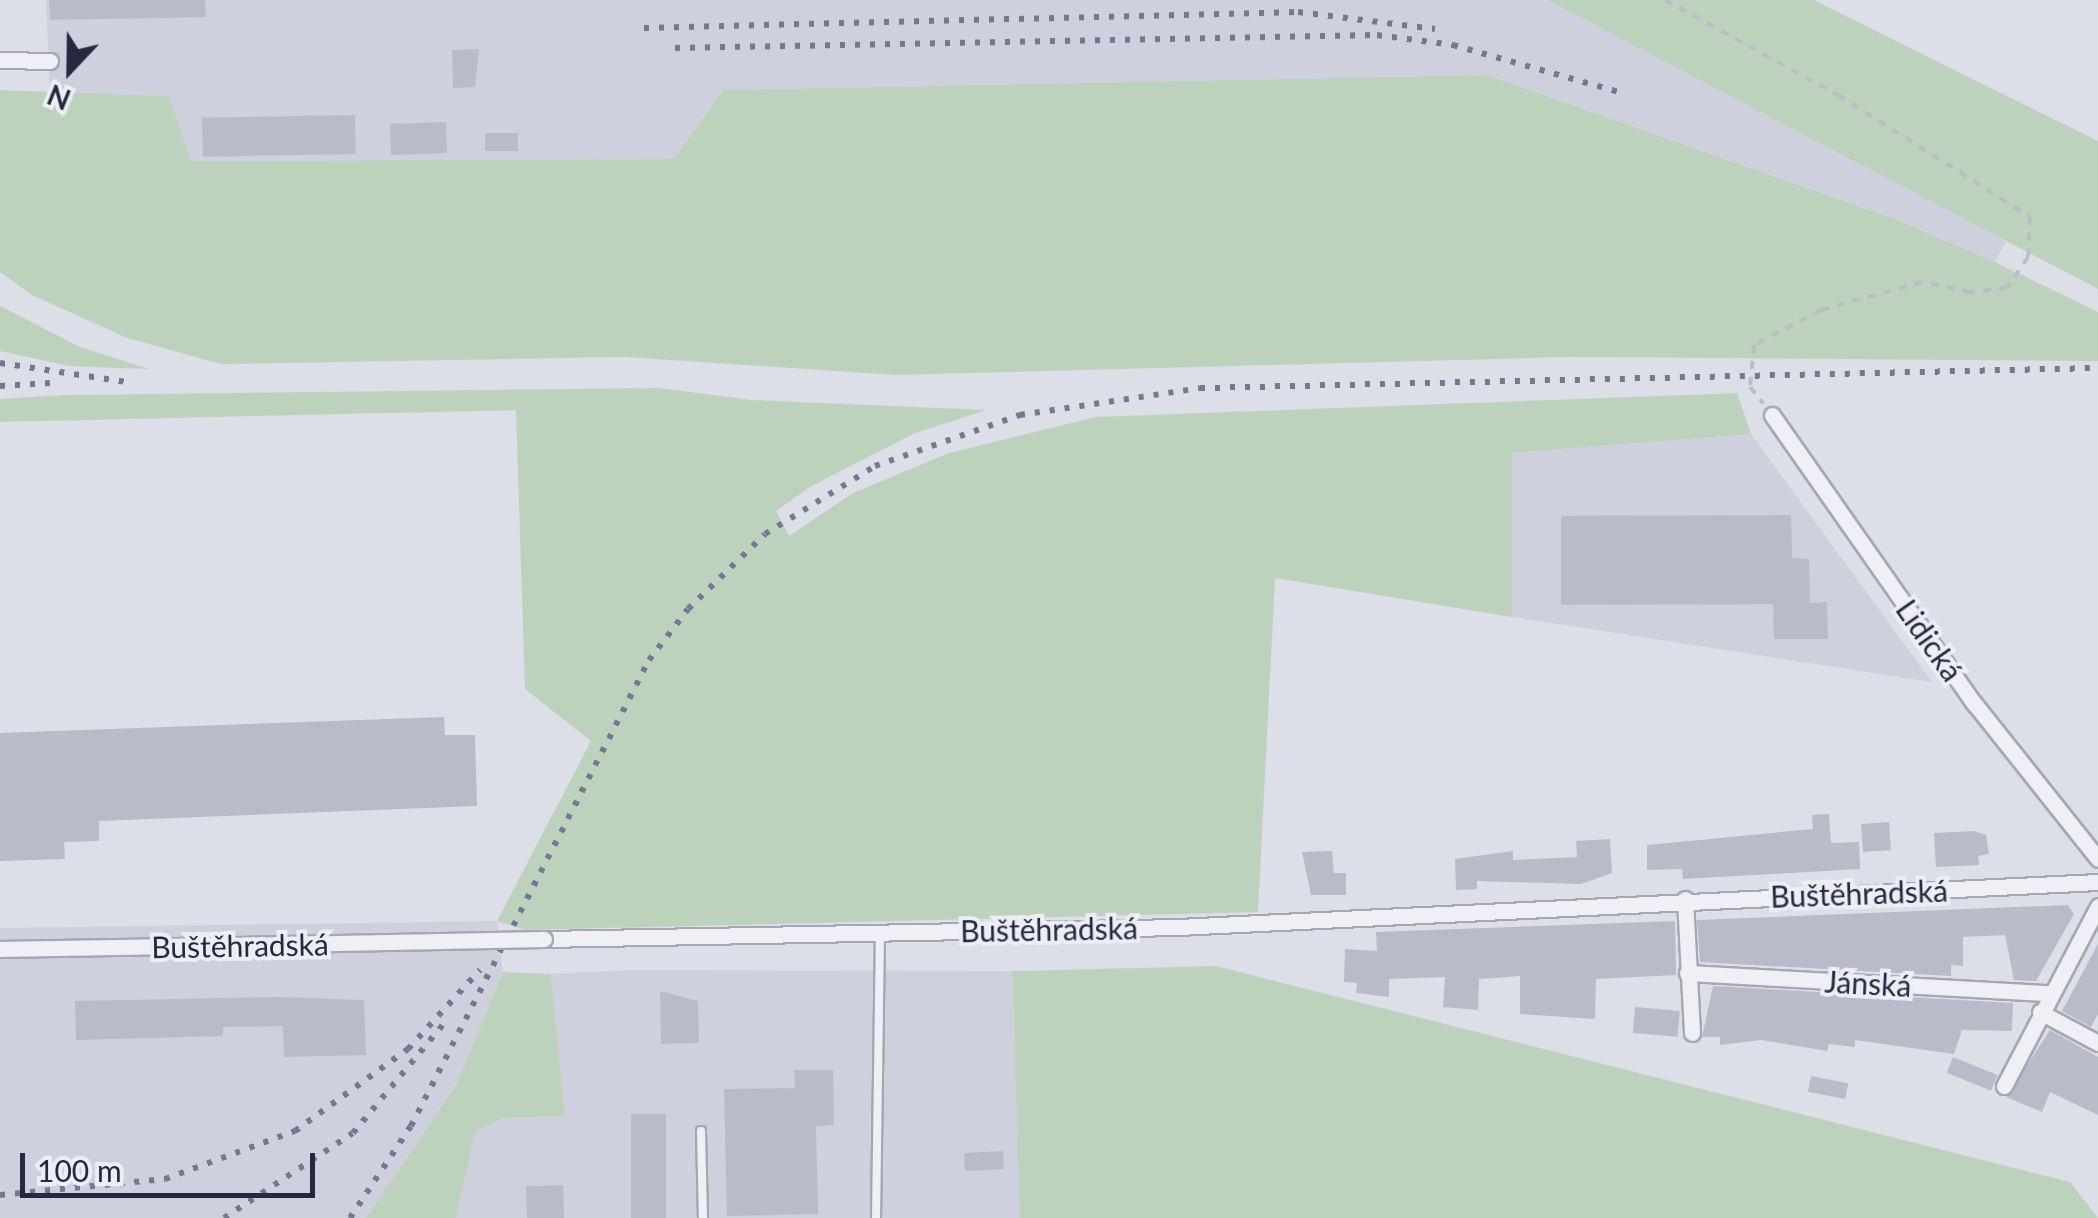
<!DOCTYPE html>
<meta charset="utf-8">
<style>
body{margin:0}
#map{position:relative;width:2098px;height:1218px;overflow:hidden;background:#dcdee8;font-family:Lato,sans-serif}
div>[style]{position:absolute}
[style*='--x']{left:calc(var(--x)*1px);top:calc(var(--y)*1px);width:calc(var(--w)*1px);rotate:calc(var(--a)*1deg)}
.built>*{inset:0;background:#ced0dd}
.green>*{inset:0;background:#bdd2bd}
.building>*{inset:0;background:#b9bbcb;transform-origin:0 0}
.path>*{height:4px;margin-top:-2px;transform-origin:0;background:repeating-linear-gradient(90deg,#babcc6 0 8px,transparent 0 16px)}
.roads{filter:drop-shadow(2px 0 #a5a7b5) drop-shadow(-2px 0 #a5a7b5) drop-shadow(0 2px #a5a7b5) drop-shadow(0 -2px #a5a7b5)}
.service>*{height:8px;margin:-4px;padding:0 4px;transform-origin:4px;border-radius:4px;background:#eff0f6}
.minor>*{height:15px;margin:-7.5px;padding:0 7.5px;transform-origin:7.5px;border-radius:7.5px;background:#eff0f6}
.rail>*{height:6px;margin-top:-3px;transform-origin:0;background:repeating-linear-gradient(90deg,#757892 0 5px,transparent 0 15px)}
.bridges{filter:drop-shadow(2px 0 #a5a7b5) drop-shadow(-2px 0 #a5a7b5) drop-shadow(0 2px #a5a7b5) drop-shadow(0 -2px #a5a7b5)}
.minor-bridge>*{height:15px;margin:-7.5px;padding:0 7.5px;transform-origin:7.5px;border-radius:7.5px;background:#eff0f6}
span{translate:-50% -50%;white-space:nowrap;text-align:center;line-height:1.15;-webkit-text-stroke:8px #ecedf5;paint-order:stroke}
.street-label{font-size:30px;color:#25283f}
.north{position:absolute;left:20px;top:20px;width:100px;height:100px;-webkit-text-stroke:8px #ecedf5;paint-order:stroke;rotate:202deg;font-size:28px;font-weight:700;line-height:40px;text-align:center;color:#25283f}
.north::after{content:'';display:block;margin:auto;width:35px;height:45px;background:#25283f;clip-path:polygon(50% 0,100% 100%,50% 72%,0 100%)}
.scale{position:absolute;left:20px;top:1153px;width:295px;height:45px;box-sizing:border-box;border:5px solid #25283f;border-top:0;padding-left:12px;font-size:30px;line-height:35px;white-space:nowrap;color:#25283f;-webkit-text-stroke:8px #ecedf5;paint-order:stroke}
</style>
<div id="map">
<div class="built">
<i style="clip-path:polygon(46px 0,1547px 0,2006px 241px,1995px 262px,1895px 219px,1487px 75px,723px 90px,674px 159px,191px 161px,169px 96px,50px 92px)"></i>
<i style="clip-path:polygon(1751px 434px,1932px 682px,1512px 617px,1512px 453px)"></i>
<i style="clip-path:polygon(497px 921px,503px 972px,457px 1083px,366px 1218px,0 1218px,0 928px)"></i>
<i style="clip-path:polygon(626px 970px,1012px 971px,1020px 1218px,456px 1218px,475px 1132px,502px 1118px,565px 1116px,551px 974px)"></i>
</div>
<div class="green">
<i style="clip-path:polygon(1547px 0,1814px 0,2098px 141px,2098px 289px)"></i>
<i style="clip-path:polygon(1487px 75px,1895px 219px,1995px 262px,2098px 312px,2098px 361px,1568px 357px,896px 375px,625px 357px,221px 364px,127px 338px,32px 295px,0 272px,0 90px,169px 96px,191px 161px,674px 159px,723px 90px)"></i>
<i style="clip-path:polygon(0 306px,80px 347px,149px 369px,69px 366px,0 351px)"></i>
<i style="clip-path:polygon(659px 388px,752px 400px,986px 410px,913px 434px,810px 487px,776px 511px,789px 536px,853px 493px,949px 453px,1096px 417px,1737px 393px,1751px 434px,1512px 453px,1512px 617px,1275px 578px,1258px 912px,525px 930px,497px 921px,591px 741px,525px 689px,516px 410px,0 422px,0 399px,64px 395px)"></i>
<i style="clip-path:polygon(1216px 966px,2070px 1182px,2098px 1218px,1020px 1218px,1012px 971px)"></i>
<i style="clip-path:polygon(503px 972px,551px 974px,565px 1116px,502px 1118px,475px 1132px,456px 1218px,366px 1218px,457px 1083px)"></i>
</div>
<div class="building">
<i style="clip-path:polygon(49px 0,205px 0,206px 17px,50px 20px)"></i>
<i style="clip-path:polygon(479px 49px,475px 87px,453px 88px,452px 50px)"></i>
<i style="left:355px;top:115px;width:39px;height:153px;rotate:89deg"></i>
<i style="left:446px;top:122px;width:31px;height:56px;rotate:88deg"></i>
<i style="left:518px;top:133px;width:18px;height:33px;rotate:90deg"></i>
<i style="clip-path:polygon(1791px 515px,1792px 558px,1809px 559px,1810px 603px,1827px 602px,1828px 639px,1774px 639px,1773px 604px,1561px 605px,1561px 516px)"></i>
<i style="clip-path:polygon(444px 717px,445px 735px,475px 735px,477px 806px,99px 821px,99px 841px,64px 842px,65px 859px,0 861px,0 733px)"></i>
<i style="clip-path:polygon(1829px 814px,1831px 843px,1859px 842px,1860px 869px,1683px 879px,1682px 869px,1647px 870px,1647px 845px,1813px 829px,1812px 815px)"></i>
<i style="left:1889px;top:822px;width:28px;height:28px;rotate:86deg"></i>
<i style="clip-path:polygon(1974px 831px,1986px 835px,1989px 854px,1978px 856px,1979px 865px,1936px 867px,1934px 833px)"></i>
<i style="clip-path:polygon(1610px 839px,1612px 873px,1581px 884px,1477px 881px,1477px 889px,1456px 890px,1455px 859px,1513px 851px,1513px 860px,1577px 857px,1576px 841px)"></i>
<i style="clip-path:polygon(1332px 851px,1334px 873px,1346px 873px,1346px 895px,1311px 895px,1302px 852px)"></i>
<i style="clip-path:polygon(2068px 905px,2074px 914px,2036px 981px,2014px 980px,2005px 935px,1963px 937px,1963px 966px,1951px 965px,1951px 976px,1700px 962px,1697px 920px)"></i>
<i style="clip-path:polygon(1675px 921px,1676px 975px,1596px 979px,1595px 1019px,1520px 1014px,1520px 976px,1479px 979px,1478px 1010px,1443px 1007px,1445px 977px,1389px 979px,1389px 997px,1356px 993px,1357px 983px,1344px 982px,1345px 949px,1377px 951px,1376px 932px)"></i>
<i style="clip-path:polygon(2098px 944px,2098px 1014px,2091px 1027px,2062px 1011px)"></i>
<i style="clip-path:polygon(1713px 986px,2013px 1003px,2012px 1031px,1962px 1030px,1954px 1054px,1855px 1040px,1855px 1047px,1829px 1044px,1827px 1051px,1761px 1040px,1720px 1045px,1720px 1037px,1702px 1037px)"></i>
<i style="clip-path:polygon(660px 991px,698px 1001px,699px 1043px,661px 1044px)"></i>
<i style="clip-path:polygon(277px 997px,364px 1000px,366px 1055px,284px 1057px,283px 1026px,223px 1027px,223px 1036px,76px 1040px,75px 1001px)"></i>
<i style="left:1635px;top:1007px;width:45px;height:26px;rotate:5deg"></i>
<i style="clip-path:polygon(2050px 1030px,2098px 1057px,2098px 1115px,2050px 1092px,2042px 1112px,2006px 1097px)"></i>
<i style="left:1953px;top:1057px;width:48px;height:17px;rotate:22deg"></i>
<i style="clip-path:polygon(794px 1070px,833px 1070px,834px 1125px,816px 1126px,818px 1214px,727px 1216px,724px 1089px,795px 1088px)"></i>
<i style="left:1811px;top:1076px;width:38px;height:16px;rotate:11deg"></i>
<i style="left:631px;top:1114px;width:35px;height:104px"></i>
<i style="left:1003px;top:1151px;width:18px;height:39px;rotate:87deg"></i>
<i style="left:563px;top:1185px;width:33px;height:37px;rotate:88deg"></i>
</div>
<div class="path">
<i style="--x:1665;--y:0;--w:197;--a:28.8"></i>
<i style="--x:1838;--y:95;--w:227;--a:32.4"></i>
<i style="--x:2030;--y:217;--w:40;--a:92.9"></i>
<i style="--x:2028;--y:257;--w:37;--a:124"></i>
<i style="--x:2007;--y:288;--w:37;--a:174"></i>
<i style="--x:1970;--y:292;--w:49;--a:-168.2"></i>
<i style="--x:1922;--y:282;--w:105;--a:164.5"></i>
<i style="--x:1821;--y:310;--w:76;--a:152.4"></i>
<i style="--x:1754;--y:345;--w:42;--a:95.4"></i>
<i style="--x:1750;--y:387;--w:21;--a:51"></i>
</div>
<div class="roads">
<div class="service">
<i style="--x:701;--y:1131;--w:87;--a:88.7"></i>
<i style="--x:876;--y:1218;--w:285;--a:-89.2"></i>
</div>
<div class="minor">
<i style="--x:0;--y:60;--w:50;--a:1.1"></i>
<i style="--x:1772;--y:415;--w:352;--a:55"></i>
<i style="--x:1974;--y:703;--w:199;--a:51.5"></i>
<i style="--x:1685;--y:899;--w:134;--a:87"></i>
<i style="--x:544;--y:939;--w:634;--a:-1.08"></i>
<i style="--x:1178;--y:927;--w:921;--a:-2.8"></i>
<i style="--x:0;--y:949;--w:286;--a:-1"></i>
<i style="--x:1687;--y:973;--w:364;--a:3.2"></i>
<i style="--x:2040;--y:1012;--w:66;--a:28.1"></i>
<i style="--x:2004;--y:1086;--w:203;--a:-62.4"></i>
</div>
</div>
<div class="rail">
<i style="--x:644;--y:28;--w:654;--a:-1.4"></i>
<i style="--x:1298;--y:12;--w:138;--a:7.1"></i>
<i style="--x:675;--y:48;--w:702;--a:-1.06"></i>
<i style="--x:1377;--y:35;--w:77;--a:7.5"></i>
<i style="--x:1453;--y:45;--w:173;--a:15.8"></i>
<i style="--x:0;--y:363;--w:128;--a:8.5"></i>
<i style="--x:0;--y:386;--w:50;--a:-3.4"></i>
<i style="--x:0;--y:1195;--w:166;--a:-5.5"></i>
<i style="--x:165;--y:1179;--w:139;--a:-20.3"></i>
<i style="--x:295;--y:1131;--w:140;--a:-36"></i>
<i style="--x:408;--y:1049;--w:107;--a:-47.7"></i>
<i style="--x:224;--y:1218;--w:154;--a:-33.4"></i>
<i style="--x:353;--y:1133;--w:146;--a:-50.3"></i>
<i style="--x:350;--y:1218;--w:110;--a:-56.5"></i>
<i style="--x:411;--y:1126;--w:523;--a:-62.95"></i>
<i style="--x:649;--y:660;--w:64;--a:-52.6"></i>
<i style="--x:688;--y:609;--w:107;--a:-44.2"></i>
<i style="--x:765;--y:534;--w:129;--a:-31.7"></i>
<i style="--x:875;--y:466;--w:154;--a:-19.4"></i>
<i style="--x:1020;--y:415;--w:182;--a:-8.5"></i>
<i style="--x:1200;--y:388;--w:898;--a:-1.28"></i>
</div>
<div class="bridges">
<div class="minor-bridge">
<i style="--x:286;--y:944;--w:258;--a:-1.1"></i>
</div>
</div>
<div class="street-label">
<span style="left:1930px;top:640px;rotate:55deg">Lidická</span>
<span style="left:1859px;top:893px;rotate:-2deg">Buštěhradská</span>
<span style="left:1049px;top:929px;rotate:-1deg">Buštěhradská</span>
<span style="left:240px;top:945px;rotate:-1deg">Buštěhradská</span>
<span style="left:1868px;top:983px;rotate:3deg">Jánská</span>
</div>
<div class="north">N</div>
<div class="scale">100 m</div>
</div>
